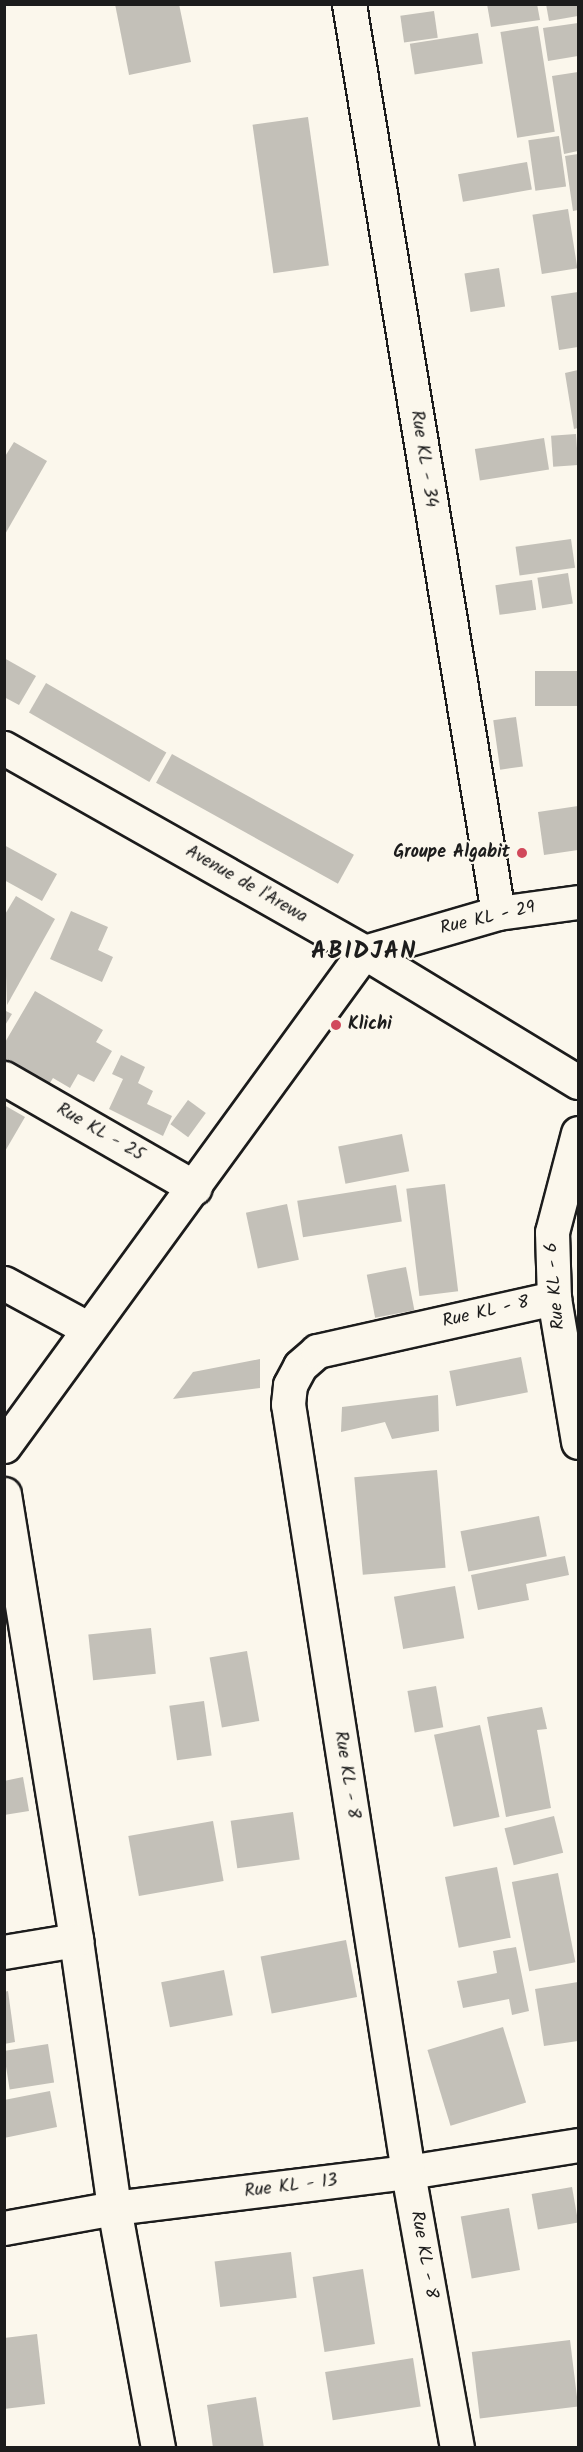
<!DOCTYPE html>
<style>
body{margin:0}
#map{position:relative;width:583px;height:2452px;overflow:hidden;background:#fbf7ec;font-family:Kalam,sans-serif}
div>[style]{position:absolute}
[style*='--x']{left:calc(var(--x)*1px);top:calc(var(--y)*1px);width:calc(var(--w)*1px);rotate:calc(var(--a)*1deg)}
.building>*{inset:0;background:#c3c0b8;transform-origin:0 0}
.roads{filter:drop-shadow(2px 0 #1c1c1c) drop-shadow(-2px 0 #1c1c1c) drop-shadow(0 2px #1c1c1c) drop-shadow(0 -2px #1c1c1c)}
.minor>*{height:33px;margin:-16.5px;padding:0 16.5px;transform-origin:16.5px;border-radius:16.5px;background:#fbf7ec}
.tertiary>*{height:33px;margin:-16.5px;padding:0 16.5px;transform-origin:16.5px;border-radius:16.5px;background:#fbf7ec}
.dots>*{width:16px;height:16px;translate:-50% -50%;box-sizing:border-box;border:3px solid #fbf7ec;border-radius:50%}
span{translate:-50% -50%;white-space:nowrap;text-align:center;line-height:1.15;-webkit-text-stroke:4.5px #fbf7ec;paint-order:stroke}
.street-label{font-size:18px;color:#1c1c1c}
.poi-label{font-size:18px;color:#1c1c1c;font-weight:700}
.right{translate:-100% -50%;text-align:right}
.left{translate:0 -50%;text-align:left}
.district-label{font-size:24px;color:#1c1c1c;font-weight:700;letter-spacing:1.5px}
.frame{position:absolute;inset:0;border:6px solid #1c1c1c;pointer-events:none}
</style>
<div id="map">
<div class="building">
<i style="clip-path:polygon(115px 4px,179px 4px,191px 62px,129px 75px)"></i>
<i style="clip-path:polygon(487px 4px,537px 4px,540px 20px,491px 27px)"></i>
<i style="clip-path:polygon(546px 4px,578px 4px,578px 16px,549px 21px)"></i>
<i style="left:434px;top:11px;width:27px;height:34px;rotate:82deg"></i>
<i style="clip-path:polygon(578px 23px,578px 56px,548px 61px,543px 28px)"></i>
<i style="left:538px;top:26px;width:107px;height:38px;rotate:81deg"></i>
<i style="left:478px;top:33px;width:31px;height:69px;rotate:81deg"></i>
<i style="clip-path:polygon(578px 72px,578px 151px,564px 154px,552px 76px)"></i>
<i style="left:308px;top:117px;width:150px;height:56px;rotate:82deg"></i>
<i style="left:559px;top:136px;width:51px;height:31px;rotate:82deg"></i>
<i style="clip-path:polygon(578px 154px,578px 210px,573px 211px,565px 156px)"></i>
<i style="left:527px;top:162px;width:28px;height:70px;rotate:80deg"></i>
<i style="left:568px;top:209px;width:60px;height:36px;rotate:81deg"></i>
<i style="left:499px;top:268px;width:39px;height:35px;rotate:81deg"></i>
<i style="clip-path:polygon(578px 292px,578px 347px,559px 350px,551px 296px)"></i>
<i style="clip-path:polygon(578px 370px,578px 428px,574px 429px,565px 373px)"></i>
<i style="left:576px;top:434px;width:31px;height:25px;rotate:86deg"></i>
<i style="left:544px;top:438px;width:32px;height:70px;rotate:81deg"></i>
<i style="clip-path:polygon(14px 442px,47px 461px,4px 536px,4px 458px)"></i>
<i style="left:571px;top:539px;width:29px;height:56px;rotate:82deg"></i>
<i style="left:568px;top:573px;width:31px;height:31px;rotate:81deg"></i>
<i style="left:532px;top:580px;width:30px;height:37px;rotate:82deg"></i>
<i style="clip-path:polygon(4px 658px,36px 676px,19px 705px,4px 697px)"></i>
<i style="left:578px;top:671px;width:35px;height:43px;rotate:90deg"></i>
<i style="left:46px;top:683px;width:139px;height:34px;rotate:30deg"></i>
<i style="left:516px;top:717px;width:50px;height:23px;rotate:82deg"></i>
<i style="left:172px;top:754px;width:208px;height:33px;rotate:29deg"></i>
<i style="clip-path:polygon(578px 806px,578px 850px,544px 855px,538px 812px)"></i>
<i style="clip-path:polygon(4px 845px,57px 874px,42px 901px,4px 880px)"></i>
<i style="clip-path:polygon(16px 896px,55px 919px,7px 1005px,4px 916px)"></i>
<i style="clip-path:polygon(71px 911px,108px 927px,98px 950px,113px 957px,102px 982px,50px 959px)"></i>
<i style="clip-path:polygon(35px 991px,103px 1030px,96px 1042px,112px 1051px,94px 1082px,78px 1074px,70px 1088px,53px 1078px,48px 1086px,4px 1061px,4px 1044px)"></i>
<i style="clip-path:polygon(4px 1010px,12px 1014px,4px 1027px)"></i>
<i style="clip-path:polygon(121px 1055px,145px 1067px,138px 1083px,153px 1091px,147px 1104px,172px 1116px,163px 1136px,109px 1109px,123px 1079px,112px 1074px)"></i>
<i style="left:188px;top:1100px;width:22px;height:30px;rotate:36deg"></i>
<i style="clip-path:polygon(4px 1105px,25px 1117px,4px 1153px)"></i>
<i style="left:402px;top:1134px;width:38px;height:65px;rotate:79deg"></i>
<i style="left:445px;top:1184px;width:108px;height:39px;rotate:83deg"></i>
<i style="left:396px;top:1185px;width:37px;height:100px;rotate:81deg"></i>
<i style="left:287px;top:1204px;width:57px;height:42px;rotate:78deg"></i>
<i style="left:406px;top:1267px;width:44px;height:40px;rotate:79deg"></i>
<i style="left:521px;top:1357px;width:36px;height:73px;rotate:79deg"></i>
<i style="clip-path:polygon(260px 1359px,260px 1388px,173px 1399px,193px 1372px)"></i>
<i style="clip-path:polygon(438px 1395px,439px 1431px,392px 1439px,385px 1422px,341px 1432px,342px 1407px)"></i>
<i style="left:437px;top:1470px;width:98px;height:83px;rotate:85deg"></i>
<i style="left:539px;top:1516px;width:41px;height:80px;rotate:79deg"></i>
<i style="clip-path:polygon(565px 1556px,569px 1575px,526px 1584px,529px 1600px,478px 1610px,471px 1575px)"></i>
<i style="left:455px;top:1586px;width:53px;height:62px;rotate:80deg"></i>
<i style="left:151px;top:1628px;width:46px;height:63px;rotate:84deg"></i>
<i style="left:247px;top:1651px;width:71px;height:38px;rotate:80deg"></i>
<i style="left:436px;top:1686px;width:42px;height:29px;rotate:80deg"></i>
<i style="left:204px;top:1701px;width:55px;height:35px;rotate:82deg"></i>
<i style="clip-path:polygon(542px 1707px,547px 1729px,537px 1730px,551px 1808px,506px 1817px,487px 1717px)"></i>
<i style="left:480px;top:1725px;width:94px;height:47px;rotate:78deg"></i>
<i style="clip-path:polygon(23px 1777px,29px 1811px,4px 1815px,4px 1781px)"></i>
<i style="left:293px;top:1812px;width:48px;height:63px;rotate:82deg"></i>
<i style="left:554px;top:1816px;width:38px;height:51px;rotate:76deg"></i>
<i style="left:213px;top:1821px;width:61px;height:86px;rotate:80deg"></i>
<i style="left:497px;top:1867px;width:72px;height:53px;rotate:79deg"></i>
<i style="left:558px;top:1873px;width:91px;height:47px;rotate:79deg"></i>
<i style="left:346px;top:1940px;width:58px;height:87px;rotate:79deg"></i>
<i style="clip-path:polygon(516px 1947px,529px 2011px,512px 2015px,509px 1999px,463px 2008px,457px 1981px,497px 1973px,493px 1951px)"></i>
<i style="left:224px;top:1970px;width:46px;height:64px;rotate:79deg"></i>
<i style="clip-path:polygon(578px 1982px,578px 2041px,544px 2046px,535px 1989px)"></i>
<i style="clip-path:polygon(8px 1991px,15px 2042px,4px 2044px,4px 1992px)"></i>
<i style="left:503px;top:2027px;width:79px;height:79px;rotate:73deg"></i>
<i style="left:48px;top:2044px;width:39px;height:45px;rotate:81deg"></i>
<i style="clip-path:polygon(50px 2091px,57px 2127px,4px 2138px,4px 2100px)"></i>
<i style="left:572px;top:2187px;width:36px;height:41px;rotate:80deg"></i>
<i style="left:509px;top:2208px;width:63px;height:49px;rotate:80deg"></i>
<i style="left:291px;top:2252px;width:46px;height:77px;rotate:83deg"></i>
<i style="left:363px;top:2269px;width:76px;height:51px;rotate:81deg"></i>
<i style="clip-path:polygon(37px 2334px,45px 2404px,4px 2409px,4px 2338px)"></i>
<i style="left:570px;top:2340px;width:67px;height:99px;rotate:83deg"></i>
<i style="left:413px;top:2358px;width:49px;height:89px;rotate:81deg"></i>
<i style="clip-path:polygon(256px 2397px,264px 2448px,213px 2448px,207px 2405px)"></i>
</div>
<div class="roads">
<div class="minor">
<i style="--x:349;--y:4;--w:921;--a:80.69"></i>
<i style="--x:4;--y:1078;--w:220;--a:29.9"></i>
<i style="--x:578;--y:1133;--w:102;--a:104.7"></i>
<i style="--x:552;--y:1232;--w:66;--a:88.3"></i>
<i style="--x:554;--y:1298;--w:146;--a:80.5"></i>
<i style="--x:4;--y:1283;--w:94;--a:28.5"></i>
<i style="--x:4;--y:1446;--w:611;--a:-53.92"></i>
<i style="--x:4;--y:1494;--w:452;--a:80.8"></i>
<i style="--x:76;--y:1940;--w:271;--a:81.9"></i>
<i style="--x:114;--y:2208;--w:244;--a:79.6"></i>
<i style="--x:4;--y:1952;--w:73;--a:-9.5"></i>
<i style="--x:4;--y:2228;--w:112;--a:-10.3"></i>
<i style="--x:114;--y:2208;--w:296;--a:-7"></i>
<i style="--x:408;--y:2172;--w:172;--a:-9"></i>
<i style="--x:457;--y:2448;--w:280;--a:-100.1"></i>
<i style="--x:408;--y:2172;--w:777;--a:-98.88"></i>
<i style="--x:288;--y:1404;--w:19;--a:-84"></i>
<i style="--x:290;--y:1385;--w:21;--a:-62"></i>
<i style="--x:300;--y:1366;--w:23;--a:-41"></i>
<i style="--x:317;--y:1351;--w:243;--a:-12.6"></i>
</div>
<div class="tertiary">
<i style="--x:4;--y:748;--w:414;--a:29.5"></i>
<i style="--x:364;--y:952;--w:250;--a:31.3"></i>
<i style="--x:364;--y:952;--w:140;--a:-16.2"></i>
<i style="--x:498;--y:913;--w:81;--a:-7.8"></i>
</div>
</div>
<div class="dots">
<i style="left:522px;top:853px;background:#d1495b"></i>
<i style="left:336px;top:1025px;background:#d1495b"></i>
</div>
<div class="street-label">
<span style="left:423px;top:459px;rotate:81deg">Rue KL - 34</span>
<span style="left:246px;top:885px;rotate:30deg">Avenue de l'Arewa</span>
<span style="left:488px;top:919px;rotate:-13deg">Rue KL - 29</span>
<span style="left:100px;top:1133px;rotate:30deg">Rue KL - 25</span>
<span style="left:556px;top:1286px;rotate:-95deg">Rue KL - 6</span>
<span style="left:486px;top:1313px;rotate:-13deg">Rue KL - 8</span>
<span style="left:346px;top:1775px;rotate:81deg">Rue KL - 8</span>
<span style="left:291px;top:2187px;rotate:-7deg">Rue KL - 13</span>
<span style="left:423px;top:2255px;rotate:80deg">Rue KL - 8</span>
</div>
<div class="poi-label">
<span class="right" style="left:510px;top:853px">Groupe Algabit</span>
<span class="left" style="left:348px;top:1025px">Klichi</span>
</div>
<div class="district-label">
<span style="left:364px;top:952px">ABIDJAN</span>
</div>
<div class="frame"></div>
</div>
